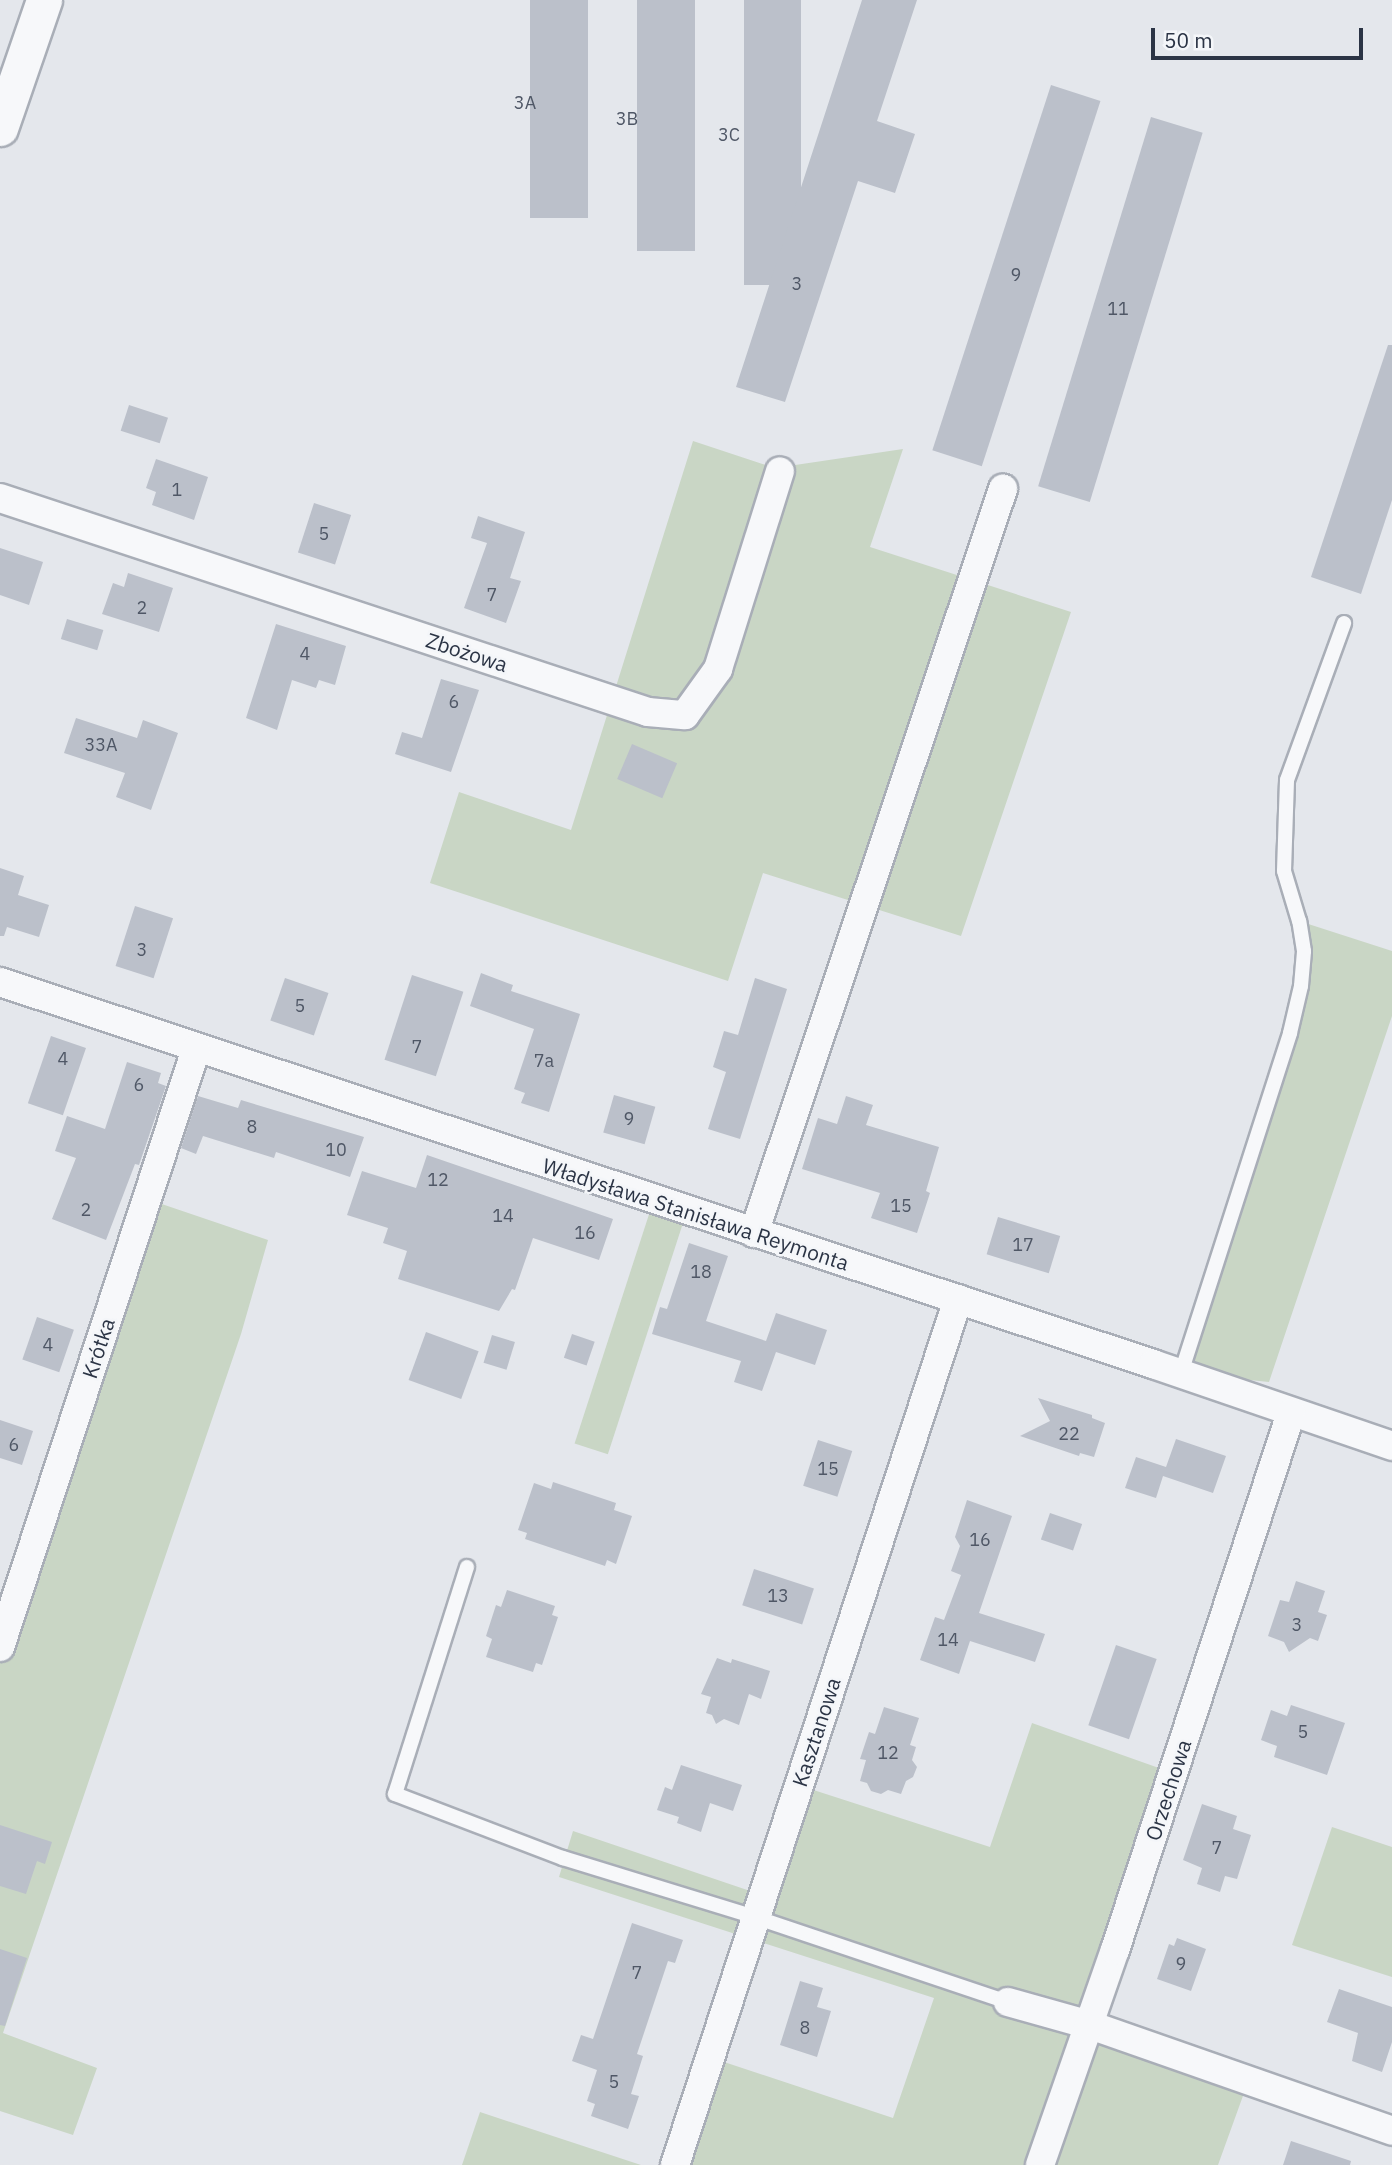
<!DOCTYPE html>
<meta charset="utf-8">
<style>
body{margin:0}
#map{position:relative;width:1392px;height:2165px;overflow:hidden;background:#e4e7ec;font-family:"IBM Plex Sans",sans-serif}
div>[style]{position:absolute}
[style*='--x']{left:calc(var(--x)*1px);top:calc(var(--y)*1px);width:calc(var(--w)*1px);rotate:calc(var(--a)*1deg)}
.green>*{inset:0;background:#c9d6c5;transform-origin:0 0}
.building>*{inset:0;background:#bbc0ca;transform-origin:0 0}
.roads{filter:drop-shadow(2px 0 #a9aeb7) drop-shadow(-2px 0 #a9aeb7) drop-shadow(0 2px #a9aeb7) drop-shadow(0 -2px #a9aeb7)}
.service>*{height:14px;margin:-7px;padding:0 7px;transform-origin:7px;border-radius:7px;background:#f7f8fa}
.minor>*{height:28px;margin:-14px;padding:0 14px;transform-origin:14px;border-radius:14px;background:#f7f8fa}
.tertiary>*{height:35px;margin:-17.5px;padding:0 17.5px;transform-origin:17.5px;border-radius:17.5px;background:#f7f8fa}
span{translate:-50% -50%;white-space:nowrap;text-align:center;line-height:1.15;-webkit-text-stroke:5px #f4f6f9;paint-order:stroke}
.number-label{font-size:18px;color:#4f5766}
.number-label span{-webkit-text-stroke-width:0}
.street-label{font-size:21px;color:#2b3445}
.scale{position:absolute;left:1151px;top:28px;width:212px;height:32px;box-sizing:border-box;border:4px solid #2b3445;border-top:0;padding-left:9px;font-size:21px;line-height:24px;white-space:nowrap;color:#2b3445;-webkit-text-stroke:5px #f4f6f9;paint-order:stroke}
</style>
<div id="map">
<div class="green">
<i style="clip-path:polygon(693px 441px,775px 468px,903px 449px,870px 547px,1071px 612px,961px 936px,763px 873px,728px 981px,430px 883px,459px 792px,571px 830px)"></i>
<i style="clip-path:polygon(1299px 921px,1392px 951px,1392px 1016px,1269px 1382px,1181px 1373px,1301px 986px)"></i>
<i style="clip-path:polygon(147px 1199px,268px 1240px,241px 1334px,3px 2033px,97px 2068px,73px 2135px,0 2111px,0 1647px)"></i>
<i style="left:654px;top:1199px;width:35px;height:257px;rotate:18deg"></i>
<i style="clip-path:polygon(1032px 1723px,1173px 1773px,1090px 2024px,1248px 2082px,1218px 2165px,686px 2165px,709px 2057px,893px 2118px,934px 1998px,559px 1877px,573px 1831px,762px 1895px,798px 1785px,990px 1847px)"></i>
<i style="clip-path:polygon(1332px 1827px,1392px 1847px,1392px 1977px,1292px 1945px)"></i>
<i style="clip-path:polygon(480px 2112px,641px 2165px,462px 2165px)"></i>
</div>
<div class="building">
<i style="left:530px;top:0;width:58px;height:218px"></i>
<i style="left:637px;top:0;width:58px;height:251px"></i>
<i style="left:744px;top:0;width:57px;height:285px"></i>
<i style="clip-path:polygon(862px 0,917px 0,877px 121px,915px 134px,895px 193px,858px 181px,785px 402px,736px 387px)"></i>
<i style="left:1051px;top:85px;width:52px;height:384px;rotate:18deg"></i>
<i style="left:1151px;top:117px;width:54px;height:386px;rotate:17deg"></i>
<i style="clip-path:polygon(1388px 345px,1392px 345px,1392px 500px,1361px 594px,1311px 577px)"></i>
<i style="left:129px;top:405px;width:41px;height:27px;rotate:18deg"></i>
<i style="clip-path:polygon(156px 459px,208px 477px,194px 520px,152px 505px,156px 492px,146px 488px)"></i>
<i style="left:314px;top:503px;width:39px;height:52px;rotate:18deg"></i>
<i style="clip-path:polygon(478px 516px,525px 532px,510px 578px,521px 581px,506px 623px,464px 608px,487px 543px,471px 538px)"></i>
<i style="clip-path:polygon(0 548px,43px 562px,29px 605px,0 595px)"></i>
<i style="clip-path:polygon(128px 573px,173px 588px,159px 632px,102px 614px,113px 583px,124px 587px)"></i>
<i style="left:67px;top:619px;width:38px;height:21px;rotate:17deg"></i>
<i style="clip-path:polygon(276px 624px,346px 646px,335px 685px,319px 680px,316px 688px,292px 680px,277px 730px,246px 718px)"></i>
<i style="clip-path:polygon(441px 679px,479px 690px,451px 772px,395px 754px,402px 732px,422px 738px)"></i>
<i style="clip-path:polygon(76px 718px,137px 738px,143px 720px,178px 733px,151px 810px,116px 797px,125px 773px,64px 753px)"></i>
<i style="left:632px;top:744px;width:49px;height:38px;rotate:23deg"></i>
<i style="clip-path:polygon(0 868px,24px 876px,18px 895px,49px 905px,39px 937px,7px 927px,4px 936px,0 936px)"></i>
<i style="left:135px;top:906px;width:40px;height:63px;rotate:18deg"></i>
<i style="clip-path:polygon(481px 973px,513px 985px,511px 991px,580px 1014px,549px 1112px,521px 1103px,525px 1093px,514px 1089px,534px 1029px,470px 1006px)"></i>
<i style="left:412px;top:975px;width:54px;height:89px;rotate:18deg"></i>
<i style="left:285px;top:978px;width:46px;height:45px;rotate:19deg"></i>
<i style="clip-path:polygon(755px 978px,787px 989px,740px 1139px,708px 1129px,726px 1072px,713px 1067px,724px 1031px,738px 1035px)"></i>
<i style="left:51px;top:1036px;width:37px;height:71px;rotate:19deg"></i>
<i style="clip-path:polygon(127px 1062px,161px 1073px,158px 1083px,166px 1086px,139px 1165px,135px 1164px,106px 1240px,52px 1219px,76px 1158px,55px 1151px,67px 1116px,105px 1129px)"></i>
<i style="left:614px;top:1095px;width:43px;height:39px;rotate:16deg"></i>
<i style="clip-path:polygon(198px 1096px,238px 1108px,241px 1100px,364px 1137px,350px 1177px,276px 1152px,274px 1158px,203px 1136px,196px 1154px,181px 1148px)"></i>
<i style="clip-path:polygon(846px 1096px,873px 1105px,866px 1125px,939px 1147px,926px 1191px,930px 1193px,917px 1233px,871px 1218px,880px 1193px,802px 1169px,818px 1118px,837px 1124px)"></i>
<i style="clip-path:polygon(427px 1155px,613px 1219px,599px 1260px,533px 1238px,515px 1290px,512px 1289px,499px 1311px,398px 1279px,407px 1251px,383px 1243px,388px 1228px,347px 1215px,362px 1171px,416px 1188px)"></i>
<i style="left:998px;top:1217px;width:65px;height:39px;rotate:17deg"></i>
<i style="clip-path:polygon(689px 1243px,728px 1256px,706px 1321px,766px 1341px,776px 1313px,827px 1330px,815px 1365px,776px 1352px,762px 1391px,734px 1382px,741px 1361px,652px 1334px,660px 1307px,667px 1309px)"></i>
<i style="left:37px;top:1317px;width:39px;height:45px;rotate:19deg"></i>
<i style="left:426px;top:1332px;width:56px;height:51px;rotate:20deg"></i>
<i style="left:572px;top:1334px;width:24px;height:25px;rotate:19deg"></i>
<i style="left:492px;top:1335px;width:24px;height:29px;rotate:17deg"></i>
<i style="clip-path:polygon(1038px 1398px,1092px 1415px,1092px 1418px,1105px 1423px,1094px 1457px,1080px 1453px,1079px 1456px,1020px 1436px,1050px 1421px)"></i>
<i style="clip-path:polygon(0 1420px,33px 1431px,22px 1465px,0 1458px)"></i>
<i style="clip-path:polygon(1176px 1439px,1226px 1456px,1213px 1493px,1163px 1476px,1156px 1498px,1125px 1488px,1136px 1457px,1166px 1467px)"></i>
<i style="left:818px;top:1440px;width:36px;height:48px;rotate:18deg"></i>
<i style="clip-path:polygon(553px 1482px,616px 1503px,614px 1510px,632px 1516px,616px 1564px,607px 1560px,605px 1566px,525px 1539px,527px 1533px,518px 1530px,534px 1483px,551px 1489px)"></i>
<i style="clip-path:polygon(967px 1500px,1012px 1516px,979px 1613px,1045px 1634px,1035px 1662px,970px 1641px,959px 1674px,920px 1660px,935px 1617px,944px 1620px,961px 1575px,951px 1571px,960px 1546px,955px 1537px)"></i>
<i style="left:1050px;top:1513px;width:34px;height:28px;rotate:19deg"></i>
<i style="left:754px;top:1569px;width:63px;height:38px;rotate:18deg"></i>
<i style="clip-path:polygon(1296px 1581px,1325px 1591px,1318px 1612px,1327px 1615px,1318px 1641px,1310px 1638px,1289px 1652px,1284px 1642px,1268px 1636px,1280px 1600px,1289px 1602px)"></i>
<i style="clip-path:polygon(507px 1590px,555px 1606px,552px 1615px,558px 1617px,542px 1665px,536px 1663px,533px 1672px,486px 1657px,492px 1639px,486px 1636px,496px 1605px,501px 1607px)"></i>
<i style="left:1116px;top:1645px;width:43px;height:85px;rotate:19deg"></i>
<i style="clip-path:polygon(717px 1658px,731px 1663px,732px 1659px,770px 1671px,761px 1699px,749px 1694px,739px 1725px,724px 1719px,716px 1724px,712px 1715px,706px 1713px,711px 1697px,701px 1694px)"></i>
<i style="clip-path:polygon(1291px 1705px,1345px 1723px,1327px 1775px,1274px 1757px,1277px 1746px,1261px 1740px,1271px 1710px,1287px 1716px)"></i>
<i style="clip-path:polygon(884px 1707px,919px 1718px,910px 1745px,916px 1747px,912px 1760px,917px 1767px,913px 1777px,906px 1781px,901px 1794px,888px 1790px,881px 1794px,871px 1791px,867px 1783px,860px 1781px,866px 1760px,860px 1759px,869px 1732px,875px 1734px)"></i>
<i style="clip-path:polygon(681px 1765px,742px 1785px,733px 1811px,710px 1803px,701px 1832px,677px 1823px,679px 1817px,657px 1810px,665px 1787px,672px 1790px)"></i>
<i style="clip-path:polygon(1202px 1804px,1237px 1816px,1233px 1829px,1251px 1835px,1237px 1879px,1225px 1876px,1220px 1892px,1197px 1884px,1202px 1868px,1183px 1860px)"></i>
<i style="clip-path:polygon(0 1825px,52px 1842px,45px 1864px,37px 1861px,26px 1894px,0 1886px)"></i>
<i style="clip-path:polygon(632px 1923px,683px 1940px,675px 1963px,668px 1961px,637px 2054px,643px 2056px,631px 2094px,639px 2096px,628px 2129px,591px 2116px,595px 2104px,587px 2101px,597px 2070px,572px 2061px,581px 2035px,593px 2039px)"></i>
<i style="clip-path:polygon(1177px 1938px,1206px 1949px,1191px 1991px,1157px 1979px,1169px 1944px,1174px 1946px)"></i>
<i style="clip-path:polygon(0 1949px,27px 1958px,5px 2026px,0 2025px)"></i>
<i style="clip-path:polygon(800px 1981px,823px 1988px,817px 2007px,831px 2011px,817px 2057px,780px 2045px)"></i>
<i style="clip-path:polygon(1339px 1989px,1392px 2007px,1392px 2042px,1382px 2072px,1352px 2061px,1358px 2033px,1327px 2022px)"></i>
<i style="clip-path:polygon(1291px 2141px,1351px 2161px,1350px 2165px,1283px 2165px)"></i>
</div>
<div class="roads">
<div class="service">
<i style="--x:1181;--y:1373;--w:357;--a:-72.2"></i>
<i style="--x:1290;--y:1033;--w:48;--a:-76.8"></i>
<i style="--x:1301;--y:986;--w:35;--a:-85"></i>
<i style="--x:1304;--y:951;--w:30;--a:-99"></i>
<i style="--x:1299;--y:921;--w:52;--a:-106.7"></i>
<i style="--x:1284;--y:871;--w:91;--a:-88.1"></i>
<i style="--x:1287;--y:780;--w:167;--a:-70"></i>
<i style="--x:467;--y:1567;--w:238;--a:107.6"></i>
<i style="--x:395;--y:1794;--w:180;--a:20.9"></i>
<i style="--x:563;--y:1858;--w:201;--a:17.1"></i>
<i style="--x:755;--y:1917;--w:267;--a:18.6"></i>
</div>
<div class="minor">
<i style="--x:0;--y:498;--w:682;--a:18.28"></i>
<i style="--x:648;--y:712;--w:37;--a:5"></i>
<i style="--x:685;--y:715;--w:57;--a:-54.3"></i>
<i style="--x:718;--y:669;--w:207;--a:-72.6"></i>
<i style="--x:0;--y:982;--w:1215;--a:18.33"></i>
<i style="--x:1153;--y:1364;--w:253;--a:18.9"></i>
<i style="--x:754;--y:1233;--w:785;--a:-71.5"></i>
<i style="--x:0;--y:1647;--w:629;--a:-71.85"></i>
<i style="--x:1008;--y:2002;--w:85;--a:15.7"></i>
<i style="--x:1090;--y:2025;--w:320;--a:19.3"></i>
<i style="--x:675;--y:2165;--w:911;--a:-71.9"></i>
<i style="--x:1040;--y:2165;--w:228;--a:-70.8"></i>
<i style="--x:1115;--y:1950;--w:565;--a:-71.85"></i>
</div>
<div class="tertiary">
<i style="--x:0;--y:128;--w:135;--a:-71"></i>
</div>
</div>
<div class="number-label">
<span style="left:525px;top:103px">3A</span>
<span style="left:627px;top:119px">3B</span>
<span style="left:729px;top:135px">3C</span>
<span style="left:1016px;top:275px">9</span>
<span style="left:797px;top:284px">3</span>
<span style="left:1118px;top:309px">11</span>
<span style="left:177px;top:490px">1</span>
<span style="left:324px;top:534px">5</span>
<span style="left:492px;top:595px">7</span>
<span style="left:142px;top:608px">2</span>
<span style="left:305px;top:654px">4</span>
<span style="left:454px;top:702px">6</span>
<span style="left:101px;top:745px">33A</span>
<span style="left:142px;top:950px">3</span>
<span style="left:300px;top:1006px">5</span>
<span style="left:417px;top:1047px">7</span>
<span style="left:63px;top:1059px">4</span>
<span style="left:544px;top:1061px">7a</span>
<span style="left:139px;top:1085px">6</span>
<span style="left:629px;top:1119px">9</span>
<span style="left:252px;top:1127px">8</span>
<span style="left:336px;top:1150px">10</span>
<span style="left:438px;top:1180px">12</span>
<span style="left:901px;top:1206px">15</span>
<span style="left:86px;top:1210px">2</span>
<span style="left:503px;top:1216px">14</span>
<span style="left:585px;top:1233px">16</span>
<span style="left:1023px;top:1245px">17</span>
<span style="left:701px;top:1272px">18</span>
<span style="left:48px;top:1345px">4</span>
<span style="left:1069px;top:1434px">22</span>
<span style="left:14px;top:1445px">6</span>
<span style="left:828px;top:1469px">15</span>
<span style="left:980px;top:1540px">16</span>
<span style="left:778px;top:1596px">13</span>
<span style="left:1297px;top:1625px">3</span>
<span style="left:948px;top:1640px">14</span>
<span style="left:1303px;top:1732px">5</span>
<span style="left:888px;top:1753px">12</span>
<span style="left:1217px;top:1848px">7</span>
<span style="left:1181px;top:1964px">9</span>
<span style="left:637px;top:1973px">7</span>
<span style="left:805px;top:2028px">8</span>
<span style="left:614px;top:2082px">5</span>
</div>
<div class="street-label">
<span style="left:467px;top:652px;rotate:18deg">Zbożowa</span>
<span style="left:696px;top:1214px;rotate:18deg">Władysława Stanisława Reymonta</span>
<span style="left:98px;top:1348px;rotate:-72deg">Krótka</span>
<span style="left:816px;top:1732px;rotate:-72deg">Kasztanowa</span>
<span style="left:1168px;top:1790px;rotate:-72deg">Orzechowa</span>
</div>
<div class="scale">50 m</div>
</div>
